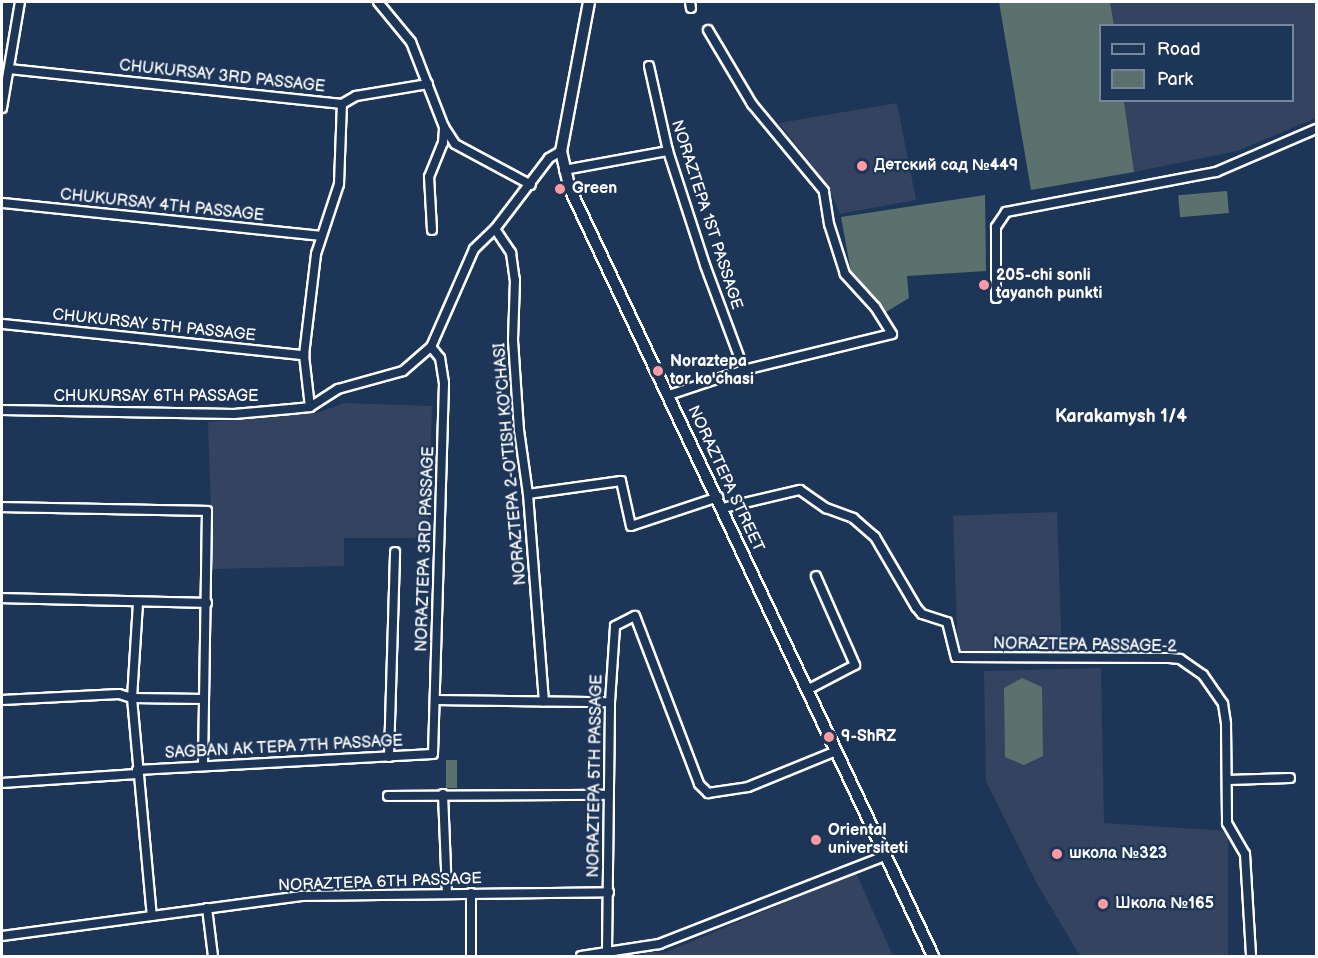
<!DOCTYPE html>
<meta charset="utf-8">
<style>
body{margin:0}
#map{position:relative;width:1318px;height:958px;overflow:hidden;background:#1d3557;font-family:"Balsamiq Sans",sans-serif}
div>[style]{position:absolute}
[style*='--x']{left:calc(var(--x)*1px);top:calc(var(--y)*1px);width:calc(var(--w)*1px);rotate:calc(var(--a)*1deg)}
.built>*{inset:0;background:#34435f;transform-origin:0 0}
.green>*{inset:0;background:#5b716d;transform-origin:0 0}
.roads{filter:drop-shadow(2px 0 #fff) drop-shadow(-2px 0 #fff) drop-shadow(0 2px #fff) drop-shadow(0 -2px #fff)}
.minor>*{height:8px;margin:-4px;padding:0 4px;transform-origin:4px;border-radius:4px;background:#1d3557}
.secondary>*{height:10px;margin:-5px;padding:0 5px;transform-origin:5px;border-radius:5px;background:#1d3557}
.dots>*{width:16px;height:16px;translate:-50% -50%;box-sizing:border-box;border:3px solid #1d3557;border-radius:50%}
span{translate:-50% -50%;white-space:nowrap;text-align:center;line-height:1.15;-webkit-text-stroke:4.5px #1d3557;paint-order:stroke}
.street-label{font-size:16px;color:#fff}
.poi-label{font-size:16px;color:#fff;font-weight:700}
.left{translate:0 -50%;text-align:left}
.neighbourhood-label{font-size:18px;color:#fff;font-weight:700}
.frame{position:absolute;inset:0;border:3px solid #fff;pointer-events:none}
.legend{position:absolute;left:1099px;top:24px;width:195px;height:78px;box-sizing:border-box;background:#1d3557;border:2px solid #77869a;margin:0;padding:8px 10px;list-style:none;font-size:18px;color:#fff}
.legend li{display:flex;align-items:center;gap:12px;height:30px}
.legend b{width:30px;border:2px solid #77869a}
</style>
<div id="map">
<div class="built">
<i style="clip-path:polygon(1110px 2px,1316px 2px,1316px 118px,1237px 151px,1134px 172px,1124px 101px,1292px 100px,1292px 26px,1114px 25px)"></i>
<i style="clip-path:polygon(897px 103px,916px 200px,840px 214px,827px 184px,779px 123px)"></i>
<i style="clip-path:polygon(344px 403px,432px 406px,428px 538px,344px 538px,344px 566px,213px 569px,208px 422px,317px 413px)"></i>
<i style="left:1057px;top:512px;width:139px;height:104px;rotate:88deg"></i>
<i style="clip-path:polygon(1101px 668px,1104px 823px,1228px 831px,1228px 956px,1080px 956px,1036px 882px,986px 781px,984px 671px)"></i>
<i style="clip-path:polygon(856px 873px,893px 956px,645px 956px,642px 951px,664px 953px)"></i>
</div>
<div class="green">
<i style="clip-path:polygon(999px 2px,1110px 2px,1114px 25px,1100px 26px,1100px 100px,1124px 101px,1134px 172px,1031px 190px)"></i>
<i style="left:1227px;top:191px;width:22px;height:49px;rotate:85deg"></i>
<i style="clip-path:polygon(985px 195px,986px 271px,907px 276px,909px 298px,886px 312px,851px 272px,841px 217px)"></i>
<i style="clip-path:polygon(1022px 678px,1042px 687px,1043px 756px,1024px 765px,1005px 757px,1004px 688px)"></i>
<i style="left:446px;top:760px;width:11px;height:28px"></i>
</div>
<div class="roads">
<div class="minor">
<i style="--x:378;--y:2;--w:52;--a:50.5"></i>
<i style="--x:411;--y:42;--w:91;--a:68.8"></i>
<i style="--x:444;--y:127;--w:20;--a:57"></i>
<i style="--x:455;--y:144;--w:86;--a:28.3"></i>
<i style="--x:690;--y:2;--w:6;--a:81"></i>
<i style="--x:649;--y:66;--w:87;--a:77.4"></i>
<i style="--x:668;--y:151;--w:120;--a:72"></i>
<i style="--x:705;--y:265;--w:112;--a:69.6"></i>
<i style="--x:9;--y:69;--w:335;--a:6"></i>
<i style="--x:342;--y:104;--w:16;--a:-30"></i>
<i style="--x:356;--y:96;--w:73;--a:-9.5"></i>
<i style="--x:2;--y:108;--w:108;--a:-80.4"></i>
<i style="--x:564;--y:170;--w:106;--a:-10.4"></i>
<i style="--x:2;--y:203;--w:320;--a:5.9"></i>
<i style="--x:495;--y:229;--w:29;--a:56"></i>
<i style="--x:511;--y:253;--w:27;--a:82"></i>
<i style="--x:515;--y:280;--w:60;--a:91.9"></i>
<i style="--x:513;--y:340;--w:90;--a:86.2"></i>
<i style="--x:519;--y:430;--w:65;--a:82"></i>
<i style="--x:528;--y:494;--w:208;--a:85.6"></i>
<i style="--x:432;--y:230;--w:53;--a:-93.2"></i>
<i style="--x:429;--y:177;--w:37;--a:-68"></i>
<i style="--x:443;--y:143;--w:16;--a:-86"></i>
<i style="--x:996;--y:298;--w:71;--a:-90"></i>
<i style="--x:996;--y:227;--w:18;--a:-56"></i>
<i style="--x:1006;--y:212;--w:214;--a:-10.8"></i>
<i style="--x:1216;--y:172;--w:109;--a:-23.3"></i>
<i style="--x:2;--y:324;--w:304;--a:5.9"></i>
<i style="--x:669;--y:395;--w:79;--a:-18.4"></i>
<i style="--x:744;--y:370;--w:152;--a:-13.7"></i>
<i style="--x:892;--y:334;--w:32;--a:-122"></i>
<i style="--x:875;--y:307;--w:45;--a:-132.3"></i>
<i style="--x:845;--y:274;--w:52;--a:-107.7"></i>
<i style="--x:829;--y:224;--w:33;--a:-99"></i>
<i style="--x:824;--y:191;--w:113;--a:-129.6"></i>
<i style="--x:752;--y:104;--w:86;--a:-120.7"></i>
<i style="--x:310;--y:407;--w:52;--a:-96.6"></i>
<i style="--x:304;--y:355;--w:102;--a:-83.2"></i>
<i style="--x:316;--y:254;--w:74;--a:-71.8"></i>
<i style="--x:339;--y:184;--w:80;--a:-87.9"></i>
<i style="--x:2;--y:410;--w:232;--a:1"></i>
<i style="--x:234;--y:414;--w:57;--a:-5"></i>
<i style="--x:291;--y:409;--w:19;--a:-6"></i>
<i style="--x:310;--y:407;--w:33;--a:-33"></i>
<i style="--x:338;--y:389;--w:67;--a:-15.5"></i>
<i style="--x:403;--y:371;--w:37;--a:-41"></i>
<i style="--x:431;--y:347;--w:107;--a:-66.3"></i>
<i style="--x:474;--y:249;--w:29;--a:-44"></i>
<i style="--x:495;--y:229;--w:89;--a:-52.7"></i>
<i style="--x:549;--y:158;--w:14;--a:-30"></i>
<i style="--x:528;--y:494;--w:94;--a:-8"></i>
<i style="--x:621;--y:481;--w:46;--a:77.5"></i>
<i style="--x:631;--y:526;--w:92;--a:-18.4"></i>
<i style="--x:2;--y:507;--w:205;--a:1.1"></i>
<i style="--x:207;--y:511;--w:254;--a:90.9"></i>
<i style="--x:723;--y:508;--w:79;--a:-13.2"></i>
<i style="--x:800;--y:490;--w:32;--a:35"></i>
<i style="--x:826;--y:508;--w:29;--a:20"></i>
<i style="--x:853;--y:518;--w:29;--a:41"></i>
<i style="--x:875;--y:537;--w:81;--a:59.6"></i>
<i style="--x:916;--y:607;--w:9;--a:49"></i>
<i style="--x:922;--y:614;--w:26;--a:18"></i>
<i style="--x:947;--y:622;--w:36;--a:76"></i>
<i style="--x:956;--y:657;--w:213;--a:0.3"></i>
<i style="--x:1169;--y:658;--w:11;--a:5"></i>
<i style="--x:1180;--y:659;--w:28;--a:35"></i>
<i style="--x:1203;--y:675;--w:35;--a:55"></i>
<i style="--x:1223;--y:704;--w:20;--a:81"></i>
<i style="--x:1226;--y:724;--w:99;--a:89.4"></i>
<i style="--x:1227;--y:823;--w:36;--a:60"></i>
<i style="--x:1245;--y:854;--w:102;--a:86.6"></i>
<i style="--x:2;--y:598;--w:205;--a:1.4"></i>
<i style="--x:138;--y:603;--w:95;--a:93.6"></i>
<i style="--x:132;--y:698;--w:219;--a:84.8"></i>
<i style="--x:807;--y:690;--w:54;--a:-27.5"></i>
<i style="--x:855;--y:665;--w:97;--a:-113.7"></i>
<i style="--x:2;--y:700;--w:117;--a:-2.9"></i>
<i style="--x:119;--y:694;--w:14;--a:17"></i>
<i style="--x:132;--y:698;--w:72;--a:0.8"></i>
<i style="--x:435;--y:700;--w:175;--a:0.7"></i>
<i style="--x:389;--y:757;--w:205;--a:-88.3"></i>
<i style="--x:137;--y:770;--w:296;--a:-3.1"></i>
<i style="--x:433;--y:754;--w:371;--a:-88.3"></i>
<i style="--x:444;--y:383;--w:25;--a:-99"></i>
<i style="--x:440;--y:358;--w:14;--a:-129"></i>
<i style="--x:1228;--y:780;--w:62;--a:-1.8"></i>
<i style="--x:2;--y:783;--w:135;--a:-3.8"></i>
<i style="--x:443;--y:794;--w:100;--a:87.7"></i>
<i style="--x:388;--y:796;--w:220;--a:-0.3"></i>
<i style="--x:471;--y:893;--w:63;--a:90"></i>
<i style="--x:207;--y:908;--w:48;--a:82.9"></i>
<i style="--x:2;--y:936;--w:302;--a:-7.6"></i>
<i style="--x:301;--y:896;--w:308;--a:-0.7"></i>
<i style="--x:607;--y:951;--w:249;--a:-89.3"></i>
<i style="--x:610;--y:702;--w:76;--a:-86.2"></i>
<i style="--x:615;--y:626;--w:22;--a:-27"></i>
<i style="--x:635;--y:616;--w:180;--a:69.1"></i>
<i style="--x:699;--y:784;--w:13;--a:45"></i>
<i style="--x:708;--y:793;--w:40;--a:-8.5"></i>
<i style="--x:748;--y:787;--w:95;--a:-22.2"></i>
<i style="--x:581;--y:956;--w:79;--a:-8.7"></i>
<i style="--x:659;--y:944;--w:243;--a:-21.3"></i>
</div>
<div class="secondary">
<i style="--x:589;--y:2;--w:152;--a:100.6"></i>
<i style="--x:561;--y:151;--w:39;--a:77"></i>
<i style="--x:570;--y:189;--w:849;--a:64.67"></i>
</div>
</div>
<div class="dots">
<i style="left:862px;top:166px;background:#ff9aa2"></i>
<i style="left:560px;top:189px;background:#ff9aa2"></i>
<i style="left:984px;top:285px;background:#ff9aa2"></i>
<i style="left:658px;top:371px;background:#ff9aa2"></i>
<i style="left:829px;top:737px;background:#ff9aa2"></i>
<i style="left:816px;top:840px;background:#ff9aa2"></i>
<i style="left:1057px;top:854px;background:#ff9aa2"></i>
<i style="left:1103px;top:904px;background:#ff9aa2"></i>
</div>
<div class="street-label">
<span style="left:222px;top:77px;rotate:6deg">CHUKURSAY 3RD PASSAGE</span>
<span style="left:162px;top:206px;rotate:6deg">CHUKURSAY 4TH PASSAGE</span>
<span style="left:706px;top:215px;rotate:72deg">NORAZTEPA 1ST PASSAGE</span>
<span style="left:154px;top:326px;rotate:6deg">CHUKURSAY 5TH PASSAGE</span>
<span style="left:156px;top:397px">CHUKURSAY 6TH PASSAGE</span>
<span style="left:511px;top:464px;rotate:-95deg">NORAZTEPA 2-O'TISH KO'CHASI</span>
<span style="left:725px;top:479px;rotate:65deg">NORAZTEPA STREET</span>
<span style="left:426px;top:549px;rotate:-88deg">NORAZTEPA 3RD PASSAGE</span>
<span style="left:1085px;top:646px;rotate:1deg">NORAZTEPA PASSAGE-2</span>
<span style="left:284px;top:748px;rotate:-3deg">SAGBAN AK TEPA 7TH PASSAGE</span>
<span style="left:596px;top:776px;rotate:-89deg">NORAZTEPA 5TH PASSAGE</span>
<span style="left:380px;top:883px;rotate:-2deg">NORAZTEPA 6TH PASSAGE</span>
</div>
<div class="poi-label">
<span class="left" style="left:874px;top:166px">Детский сад №449</span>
<span class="left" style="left:572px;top:189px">Green</span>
<span class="left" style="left:996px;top:285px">205-chi sonli<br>tayanch punkti</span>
<span class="left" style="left:670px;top:371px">Noraztepa<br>tor ko'chasi</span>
<span class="left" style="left:841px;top:737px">9-ShRZ</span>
<span class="left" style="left:828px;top:840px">Oriental<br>universiteti</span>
<span class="left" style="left:1069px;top:854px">школа №323</span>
<span class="left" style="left:1115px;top:904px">Школа №165</span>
</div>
<div class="neighbourhood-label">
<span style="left:1121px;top:417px">Karakamysh 1/4</span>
</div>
<div class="frame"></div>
<ul class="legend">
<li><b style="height:8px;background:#1d3557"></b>Road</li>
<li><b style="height:16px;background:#5b716d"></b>Park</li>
</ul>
</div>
